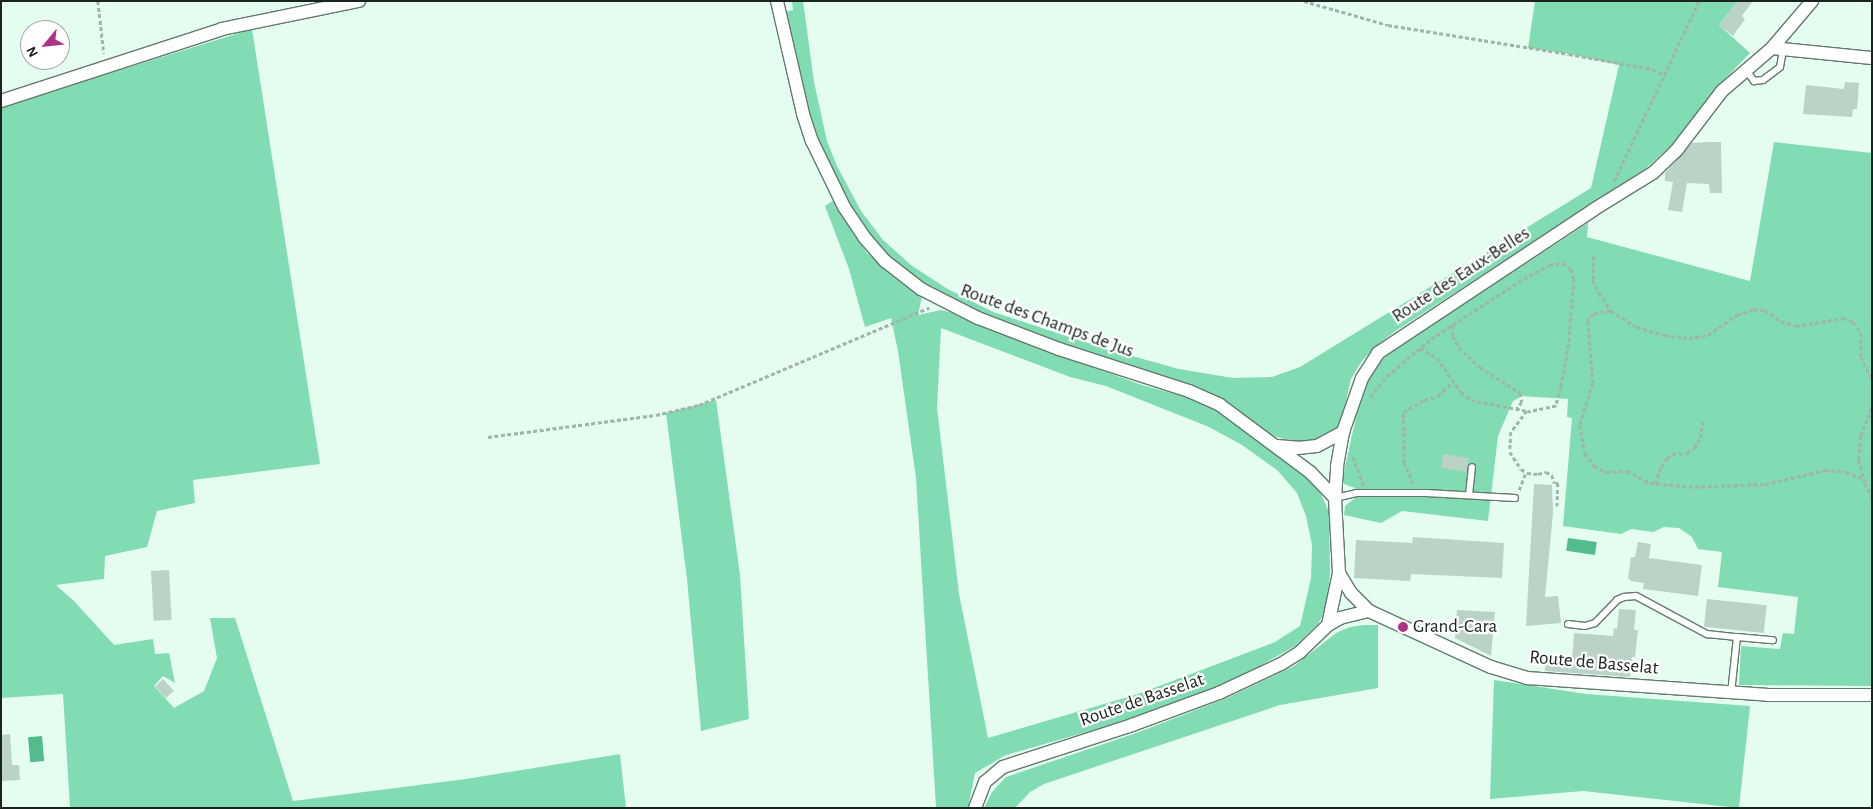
<!DOCTYPE html>
<style>
body{margin:0}
#map{position:relative;width:1873px;height:809px;overflow:hidden;background:#e5fdf1;font-family:"Alegreya Sans",sans-serif}
div>[style]{position:absolute}
[style*='--x']{left:calc(var(--x)*1px);top:calc(var(--y)*1px);width:calc(var(--w)*1px);rotate:calc(var(--a)*1deg)}
.green>*{inset:0;background:#81dcb3}
.water>*{inset:0;background:#52bc90;transform-origin:0 0}
.building>*{inset:0;background:#bbd2c6;transform-origin:0 0}
.path>*{height:2.5px;margin-top:-1.25px;transform-origin:0;background:repeating-linear-gradient(90deg,#a1b4ab 0 4px,transparent 0 6.5px)}
.roads{filter:drop-shadow(1px 0 #64796e) drop-shadow(-1px 0 #64796e) drop-shadow(0 1px #64796e) drop-shadow(0 -1px #64796e)}
.service>*{height:6px;margin:-3px;padding:0 3px;transform-origin:3px;border-radius:3px;background:#fff}
.minor>*{height:12px;margin:-6px;padding:0 6px;transform-origin:6px;border-radius:6px;background:#fff}
.dots>*{width:14px;height:14px;translate:-50% -50%;box-sizing:border-box;border:2px solid #fff;border-radius:50%}
span{translate:-50% -50%;white-space:nowrap;text-align:center;line-height:1.15;-webkit-text-stroke:4.5px #fff;paint-order:stroke}
.street-label{font-size:19px;color:#1a231f}
.poi-label{font-size:19px;color:#1a231f}
.left{translate:0 -50%;text-align:left}
.frame{position:absolute;inset:0;border:2px solid #1a231f;pointer-events:none}
.north{position:absolute;left:20px;top:20px;width:50px;height:50px;box-sizing:border-box;background:#fff;border:1px solid #a3a7a5;border-radius:50%;rotate:242deg;font-size:14px;font-weight:700;line-height:20px;text-align:center;color:#1a231f}
.north::after{content:'';display:block;margin:auto;width:18px;height:22px;background:#ad3386;clip-path:polygon(50% 0,100% 100%,50% 72%,0 100%)}
</style>
<div id="map">
<div class="green">
<i style="clip-path:polygon(792px 1px,803px 1px,814px 82px,827px 141px,837px 166px,861px 211px,883px 240px,911px 265px,946px 288px,993px 312px,1107px 349px,1179px 369px,1233px 378px,1272px 377px,1300px 367px,1591px 188px,1619px 65px,1569px 54px,1528px 48px,1535px 1px,1738px 1px,1719px 25px,1750px 53px,1723px 81px,1673px 144px,1644px 170px,1394px 332px,1376px 346px,1362px 361px,1351px 379px,1340px 427px,1326px 439px,1301px 443px,1272px 436px,1219px 398px,981px 315px,924px 286px,888px 258px,852px 212px,814px 132px,785px 12px,793px 10px)"></i>
<i style="clip-path:polygon(252px 29px,320px 464px,193px 480px,195px 503px,157px 511px,147px 547px,105px 556px,104px 579px,56px 585px,74px 601px,114px 645px,153px 639px,155px 654px,169px 653px,175px 683px,163px 676px,154px 686px,174px 708px,204px 691px,217px 658px,210px 618px,235px 618px,293px 801px,466px 779px,620px 754px,626px 808px,70px 808px,63px 694px,1px 698px,1px 107px)"></i>
<i style="clip-path:polygon(1774px 142px,1872px 153px,1872px 686px,1739px 685px,1741px 646px,1780px 649px,1783px 633px,1794px 634px,1798px 597px,1718px 587px,1722px 552px,1698px 549px,1692px 537px,1679px 528px,1664px 527px,1653px 532px,1631px 529px,1621px 534px,1563px 526px,1572px 418px,1567px 417px,1568px 399px,1522px 396px,1513px 401px,1498px 436px,1488px 521px,1402px 511px,1381px 523px,1344px 515px,1345px 506px,1355px 498px,1355px 488px,1344px 484px,1343px 476px,1362px 390px,1380px 362px,1391px 352px,1588px 223px,1587px 237px,1750px 281px)"></i>
<i style="clip-path:polygon(evenodd,834px 200px,866px 252px,900px 282px,922px 296px,918px 315px,941px 310px,953px 313px,1006px 336px,1142px 385px,1193px 399px,1219px 412px,1313px 482px,1320px 492px,1329px 512px,1330px 573px,1328px 597px,1325px 611px,1318px 624px,1295px 646px,1242px 676px,1190px 698px,1107px 726px,1006px 755px,975px 773px,968px 808px,936px 808px,916px 478px,898px 351px,891px 318px,865px 327px,849px 269px,825px 206px,834px 200px,941px 328px,1070px 377px,1106px 386px,1209px 427px,1242px 445px,1277px 470px,1297px 493px,1306px 516px,1312px 545px,1311px 578px,1300px 626px,1275px 642px,1138px 694px,988px 738px,959px 594px,937px 408px,941px 328px)"></i>
<i style="clip-path:polygon(716px 400px,740px 575px,749px 719px,701px 731px,687px 579px,666px 413px)"></i>
<i style="clip-path:polygon(1364px 625px,1378px 625px,1378px 688px,1280px 705px,1044px 784px,1030px 792px,1015px 808px,984px 808px,992px 792px,1006px 777px,1139px 732px,1227px 698px,1294px 666px,1336px 633px,1350px 627px)"></i>
<i style="clip-path:polygon(1494px 680px,1586px 694px,1750px 706px,1739px 808px,1583px 791px,1490px 799px)"></i>
</div>
<div class="water">
<i style="left:1568px;top:538px;width:29px;height:13px;rotate:8deg"></i>
<i style="left:42px;top:736px;width:25px;height:14px;rotate:85deg"></i>
</div>
<div class="building">
<i style="clip-path:polygon(1738px 1px,1753px 1px,1742px 16px,1745px 19px,1733px 36px,1719px 25px)"></i>
<i style="clip-path:polygon(1845px 82px,1859px 83px,1857px 109px,1853px 109px,1852px 117px,1803px 114px,1806px 85px,1844px 89px)"></i>
<i style="clip-path:polygon(1709px 142px,1721px 142px,1722px 193px,1710px 193px,1709px 184px,1687px 183px,1682px 212px,1668px 210px,1673px 182px,1665px 181px,1665px 173px,1692px 143px)"></i>
<i style="left:1443px;top:454px;width:26px;height:14px;rotate:9deg"></i>
<i style="clip-path:polygon(1534px 484px,1552px 485px,1553px 513px,1545px 597px,1558px 596px,1561px 623px,1526px 626px)"></i>
<i style="clip-path:polygon(1413px 537px,1504px 543px,1502px 578px,1411px 574px,1410px 581px,1354px 578px,1356px 540px,1412px 543px)"></i>
<i style="clip-path:polygon(1638px 542px,1651px 544px,1649px 558px,1702px 565px,1698px 596px,1643px 589px,1644px 583px,1631px 581px,1628px 578px,1631px 557px,1635px 557px)"></i>
<i style="left:169px;top:570px;width:50px;height:18px;rotate:87deg"></i>
<i style="left:1707px;top:599px;width:60px;height:28px;rotate:6deg"></i>
<i style="clip-path:polygon(1619px 609px,1636px 610px,1634px 630px,1638px 630px,1635px 657px,1632px 657px,1630px 677px,1545px 671px,1546px 658px,1572px 660px,1574px 633px,1613px 636px,1614px 628px,1617px 629px)"></i>
<i style="clip-path:polygon(1457px 610px,1495px 612px,1491px 656px,1455px 638px)"></i>
<i style="left:163px;top:679px;width:16px;height:11px;rotate:47deg"></i>
<i style="clip-path:polygon(10px 734px,12px 765px,19px 765px,20px 780px,1px 781px,1px 735px)"></i>
</div>
<div class="path">
<i style="--x:98;--y:1;--w:53;--a:83.5"></i>
<i style="--x:1304;--y:1;--w:87;--a:15.9"></i>
<i style="--x:1388;--y:25;--w:183;--a:9.1"></i>
<i style="--x:1569;--y:54;--w:85;--a:10.1"></i>
<i style="--x:1653;--y:69;--w:14;--a:30"></i>
<i style="--x:1614;--y:181;--w:199;--a:-64.7"></i>
<i style="--x:1594;--y:256;--w:24;--a:92"></i>
<i style="--x:1593;--y:280;--w:14;--a:65"></i>
<i style="--x:1599;--y:293;--w:22;--a:56"></i>
<i style="--x:1611;--y:311;--w:31;--a:32"></i>
<i style="--x:1637;--y:327;--w:28;--a:17"></i>
<i style="--x:1664;--y:335;--w:25;--a:7"></i>
<i style="--x:1689;--y:338;--w:19;--a:-9"></i>
<i style="--x:1708;--y:335;--w:35;--a:-35"></i>
<i style="--x:1737;--y:315;--w:18;--a:-19"></i>
<i style="--x:1754;--y:309;--w:11;--a:5"></i>
<i style="--x:1765;--y:310;--w:19;--a:35"></i>
<i style="--x:1781;--y:321;--w:16;--a:18"></i>
<i style="--x:1796;--y:326;--w:48;--a:-9.7"></i>
<i style="--x:1843;--y:318;--w:11;--a:22"></i>
<i style="--x:1853;--y:322;--w:14;--a:54"></i>
<i style="--x:1861;--y:333;--w:24;--a:90"></i>
<i style="--x:1861;--y:357;--w:25;--a:64"></i>
<i style="--x:1611;--y:311;--w:17;--a:170"></i>
<i style="--x:1594;--y:314;--w:9;--a:131"></i>
<i style="--x:1588;--y:321;--w:62;--a:85.4"></i>
<i style="--x:1593;--y:383;--w:44;--a:107.2"></i>
<i style="--x:1580;--y:425;--w:28;--a:80"></i>
<i style="--x:1585;--y:453;--w:16;--a:55"></i>
<i style="--x:1594;--y:466;--w:13;--a:27"></i>
<i style="--x:1606;--y:472;--w:21;--a:-3"></i>
<i style="--x:1627;--y:471;--w:26;--a:28"></i>
<i style="--x:1650;--y:483;--w:45;--a:5.1"></i>
<i style="--x:1695;--y:487;--w:70;--a:-2.5"></i>
<i style="--x:1765;--y:484;--w:62;--a:-13.1"></i>
<i style="--x:1825;--y:470;--w:21;--a:5"></i>
<i style="--x:1846;--y:472;--w:19;--a:21"></i>
<i style="--x:1452;--y:325;--w:11;--a:85"></i>
<i style="--x:1453;--y:336;--w:13;--a:61"></i>
<i style="--x:1459;--y:347;--w:29;--a:44"></i>
<i style="--x:1480;--y:367;--w:48;--a:33"></i>
<i style="--x:1520;--y:393;--w:9;--a:77"></i>
<i style="--x:1522;--y:402;--w:9;--a:126"></i>
<i style="--x:1420;--y:348;--w:20;--a:30"></i>
<i style="--x:1437;--y:358;--w:42;--a:54.8"></i>
<i style="--x:1461;--y:392;--w:13;--a:39"></i>
<i style="--x:1471;--y:400;--w:57;--a:11.1"></i>
<i style="--x:1527;--y:411;--w:26;--a:127"></i>
<i style="--x:1511;--y:432;--w:20;--a:93"></i>
<i style="--x:1510;--y:452;--w:20;--a:57"></i>
<i style="--x:1521;--y:469;--w:7;--a:34"></i>
<i style="--x:1527;--y:473;--w:11;--a:5"></i>
<i style="--x:1538;--y:474;--w:8;--a:-14"></i>
<i style="--x:1546;--y:472;--w:7;--a:27"></i>
<i style="--x:1552;--y:475;--w:8;--a:76"></i>
<i style="--x:1554;--y:483;--w:4;--a:0"></i>
<i style="--x:1558;--y:483;--w:23;--a:92"></i>
<i style="--x:1370;--y:397;--w:27;--a:-51"></i>
<i style="--x:1387;--y:376;--w:57;--a:-40.1"></i>
<i style="--x:1431;--y:339;--w:104;--a:-33.2"></i>
<i style="--x:1518;--y:282;--w:35;--a:-29"></i>
<i style="--x:1549;--y:265;--w:14;--a:-8"></i>
<i style="--x:1563;--y:263;--w:10;--a:37"></i>
<i style="--x:1571;--y:269;--w:10;--a:73"></i>
<i style="--x:1574;--y:279;--w:65;--a:94.4"></i>
<i style="--x:1569;--y:344;--w:44;--a:100.5"></i>
<i style="--x:1561;--y:387;--w:20;--a:105"></i>
<i style="--x:1556;--y:406;--w:29;--a:168"></i>
<i style="--x:1872;--y:408;--w:30;--a:111"></i>
<i style="--x:1861;--y:436;--w:24;--a:95"></i>
<i style="--x:1859;--y:460;--w:24;--a:75"></i>
<i style="--x:1865;--y:483;--w:15;--a:62"></i>
<i style="--x:488;--y:437;--w:169;--a:-7.5"></i>
<i style="--x:656;--y:415;--w:44;--a:-13.1"></i>
<i style="--x:699;--y:405;--w:250;--a:-22.9"></i>
<i style="--x:1353;--y:457;--w:30;--a:69"></i>
<i style="--x:1413;--y:484;--w:23;--a:-113"></i>
<i style="--x:1404;--y:463;--w:51;--a:-91.1"></i>
<i style="--x:1403;--y:412;--w:24;--a:-30"></i>
<i style="--x:1424;--y:400;--w:15;--a:-16"></i>
<i style="--x:1438;--y:396;--w:22;--a:-43"></i>
<i style="--x:1655;--y:484;--w:18;--a:-71"></i>
<i style="--x:1661;--y:467;--w:11;--a:-56"></i>
<i style="--x:1667;--y:458;--w:6;--a:-39"></i>
<i style="--x:1672;--y:454;--w:15;--a:-4"></i>
<i style="--x:1687;--y:453;--w:9;--a:-36"></i>
<i style="--x:1694;--y:448;--w:12;--a:-59"></i>
<i style="--x:1700;--y:438;--w:19;--a:-81"></i>
<i style="--x:1519;--y:490;--w:19;--a:-69"></i>
</div>
<div class="roads">
<div class="service">
<i style="--x:1746;--y:70;--w:14;--a:54"></i>
<i style="--x:1754;--y:81;--w:9;--a:-6"></i>
<i style="--x:1763;--y:80;--w:21;--a:-37"></i>
<i style="--x:1780;--y:67;--w:17;--a:-80"></i>
<i style="--x:1469;--y:495;--w:28;--a:-84"></i>
<i style="--x:1335;--y:498;--w:22;--a:-13"></i>
<i style="--x:1356;--y:493;--w:70;--a:0"></i>
<i style="--x:1426;--y:493;--w:89;--a:3.2"></i>
<i style="--x:1568;--y:624;--w:17;--a:7"></i>
<i style="--x:1585;--y:626;--w:10;--a:-17"></i>
<i style="--x:1595;--y:623;--w:32;--a:-46"></i>
<i style="--x:1617;--y:600;--w:8;--a:-23"></i>
<i style="--x:1624;--y:597;--w:12;--a:-5"></i>
<i style="--x:1636;--y:596;--w:81;--a:28.2"></i>
<i style="--x:1707;--y:634;--w:30;--a:6"></i>
<i style="--x:1737;--y:637;--w:56;--a:96.1"></i>
<i style="--x:1737;--y:637;--w:36;--a:5"></i>
</div>
<div class="minor">
<i style="--x:777;--y:1;--w:116;--a:77"></i>
<i style="--x:803;--y:114;--w:28;--a:72"></i>
<i style="--x:812;--y:141;--w:73;--a:64.1"></i>
<i style="--x:844;--y:207;--w:36;--a:56"></i>
<i style="--x:864;--y:237;--w:32;--a:49"></i>
<i style="--x:885;--y:261;--w:46;--a:37.9"></i>
<i style="--x:921;--y:289;--w:64;--a:27"></i>
<i style="--x:978;--y:318;--w:87;--a:20.9"></i>
<i style="--x:1059;--y:349;--w:137;--a:17.9"></i>
<i style="--x:1189;--y:391;--w:34;--a:24"></i>
<i style="--x:1220;--y:405;--w:112;--a:36.7"></i>
<i style="--x:1310;--y:472;--w:36;--a:46"></i>
<i style="--x:1772;--y:48;--w:100;--a:5.7"></i>
<i style="--x:1;--y:101;--w:232;--a:-18"></i>
<i style="--x:222;--y:29;--w:140;--a:-11.6"></i>
<i style="--x:1277;--y:446;--w:21;--a:5"></i>
<i style="--x:1298;--y:448;--w:19;--a:-6"></i>
<i style="--x:1317;--y:446;--w:30;--a:-28"></i>
<i style="--x:1369;--y:611;--w:25;--a:-135"></i>
<i style="--x:1351;--y:593;--w:23;--a:-121"></i>
<i style="--x:1339;--y:573;--w:75;--a:-93.1"></i>
<i style="--x:1335;--y:498;--w:32;--a:-86"></i>
<i style="--x:1337;--y:466;--w:35;--a:-80"></i>
<i style="--x:1343;--y:432;--w:57;--a:-70.6"></i>
<i style="--x:1362;--y:378;--w:30;--a:-57"></i>
<i style="--x:1378;--y:353;--w:258;--a:-33.6"></i>
<i style="--x:1593;--y:210;--w:70;--a:-31.7"></i>
<i style="--x:1653;--y:173;--w:32;--a:-44"></i>
<i style="--x:1676;--y:151;--w:76;--a:-52.5"></i>
<i style="--x:1722;--y:91;--w:66;--a:-40.7"></i>
<i style="--x:1772;--y:48;--w:62;--a:-49.6"></i>
<i style="--x:1328;--y:625;--w:53;--a:-78.1"></i>
<i style="--x:975;--y:808;--w:28;--a:-69"></i>
<i style="--x:985;--y:782;--w:23;--a:-40"></i>
<i style="--x:1003;--y:767;--w:136;--a:-18"></i>
<i style="--x:1132;--y:725;--w:93;--a:-20.2"></i>
<i style="--x:1219;--y:693;--w:68;--a:-25.1"></i>
<i style="--x:1281;--y:664;--w:22;--a:-32"></i>
<i style="--x:1300;--y:652;--w:39;--a:-44"></i>
<i style="--x:1328;--y:625;--w:14;--a:-30"></i>
<i style="--x:1340;--y:618;--w:30;--a:-14"></i>
<i style="--x:1369;--y:611;--w:134;--a:24.7"></i>
<i style="--x:1491;--y:667;--w:38;--a:17"></i>
<i style="--x:1527;--y:678;--w:242;--a:4"></i>
<i style="--x:1768;--y:695;--w:104;--a:0"></i>
</div>
</div>
<div class="dots">
<i style="left:1403px;top:627px;background:#ad3386"></i>
</div>
<div class="street-label">
<span style="left:1461px;top:275px;rotate:-33deg">Route des Eaux-Belles</span>
<span style="left:1047px;top:321px;rotate:20deg">Route des Champs de Jus</span>
<span style="left:1594px;top:663px;rotate:5deg">Route de Basselat</span>
<span style="left:1142px;top:700px;rotate:-19deg">Route de Basselat</span>
</div>
<div class="poi-label">
<span class="left" style="left:1413px;top:627px">Grand-Cara</span>
</div>
<div class="frame"></div>
<div class="north">N</div>
</div>
